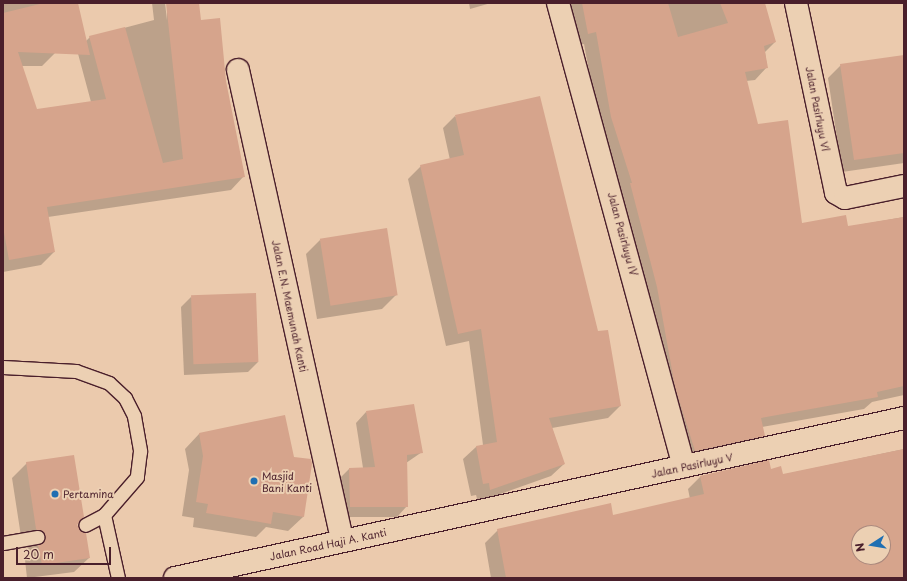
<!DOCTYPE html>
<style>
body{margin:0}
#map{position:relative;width:907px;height:581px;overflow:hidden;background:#ebcaad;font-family:"Playpen Sans",sans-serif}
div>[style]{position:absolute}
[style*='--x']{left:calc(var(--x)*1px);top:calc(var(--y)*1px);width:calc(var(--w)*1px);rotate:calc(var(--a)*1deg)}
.shadow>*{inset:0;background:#0003}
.building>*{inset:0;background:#d6a48c;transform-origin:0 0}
.roads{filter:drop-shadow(1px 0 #4a1f2b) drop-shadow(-1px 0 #4a1f2b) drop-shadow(0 1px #4a1f2b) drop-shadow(0 -1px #4a1f2b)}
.service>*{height:13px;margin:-6.5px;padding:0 6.5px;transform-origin:6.5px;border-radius:6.5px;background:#ecd0b3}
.minor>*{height:22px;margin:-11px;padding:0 11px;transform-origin:11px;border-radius:11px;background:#ecd0b3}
.dots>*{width:11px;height:11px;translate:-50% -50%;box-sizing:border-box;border:2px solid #ecd0b3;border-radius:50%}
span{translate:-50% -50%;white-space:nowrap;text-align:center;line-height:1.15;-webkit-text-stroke:4px #ecd0b3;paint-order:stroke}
.street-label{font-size:10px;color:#4a1f2b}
.poi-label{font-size:10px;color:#4a1f2b}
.left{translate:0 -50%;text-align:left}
.frame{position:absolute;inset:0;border:4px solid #4a1f2b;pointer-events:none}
.north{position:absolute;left:851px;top:525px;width:40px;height:40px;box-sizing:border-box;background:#ecd0b3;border:1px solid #ab897d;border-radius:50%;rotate:258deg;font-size:11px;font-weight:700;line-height:16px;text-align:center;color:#4a1f2b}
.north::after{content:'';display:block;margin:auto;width:14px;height:18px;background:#1f6fb2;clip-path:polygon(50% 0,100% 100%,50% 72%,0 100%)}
.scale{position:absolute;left:16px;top:547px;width:95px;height:18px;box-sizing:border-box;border:2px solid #4a1f2b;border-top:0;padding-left:5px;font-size:12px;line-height:14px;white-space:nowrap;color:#4a1f2b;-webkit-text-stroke:3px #ecd0b3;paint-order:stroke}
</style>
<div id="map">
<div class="shadow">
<i style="clip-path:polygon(3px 3px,40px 3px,55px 53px,42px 66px,21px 66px,36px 110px,91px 102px,77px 50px,90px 37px,154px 20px,152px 3px,165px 3px,167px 20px,167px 3px,198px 3px,200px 21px,225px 81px,244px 176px,231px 190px,48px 217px,54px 252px,41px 265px,3px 272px)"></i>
<i style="clip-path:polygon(469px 3px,491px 3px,470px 9px)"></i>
<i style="clip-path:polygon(567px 3px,762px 3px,775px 42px,765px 52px,767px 67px,755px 80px,746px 81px,757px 126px,801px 224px,847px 227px,904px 217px,904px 395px,872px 402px,864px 409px,762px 427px,763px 435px,751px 448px,683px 463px,600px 131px,584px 44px,576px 46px)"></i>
<i style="clip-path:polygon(904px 56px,904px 163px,842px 172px,828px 78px,841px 65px)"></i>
<i style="clip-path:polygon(455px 116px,597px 333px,620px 406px,608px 418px,552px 428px,564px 464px,551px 476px,478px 502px,476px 495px,471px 496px,463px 459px,476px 447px,483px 445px,469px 341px,446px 346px,408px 179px,421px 166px,450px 160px,443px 128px)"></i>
<i style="clip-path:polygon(320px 240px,397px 294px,382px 309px,317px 319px,306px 254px)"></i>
<i style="clip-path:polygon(191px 297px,258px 362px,248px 372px,184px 375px,181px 307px)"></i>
<i style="clip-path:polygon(366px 412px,422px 452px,406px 463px,407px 506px,397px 517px,340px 517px,339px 479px,349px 469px,363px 468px,356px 423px)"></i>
<i style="clip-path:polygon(284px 416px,303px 517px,288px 531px,266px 527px,256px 537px,193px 527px,194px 518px,182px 516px,189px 470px,185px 449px,199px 434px)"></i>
<i style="clip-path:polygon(evenodd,904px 449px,904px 578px,491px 578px,485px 543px,498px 530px,613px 516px,690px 499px,688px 489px,701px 476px,770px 470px,782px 475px,904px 449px,859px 533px,883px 533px,883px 557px,859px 557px,859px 533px)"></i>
<i style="clip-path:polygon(27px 463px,76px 525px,89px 558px,74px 572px,27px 578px,25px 560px,31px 551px,22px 543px,12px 478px)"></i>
</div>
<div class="building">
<i style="clip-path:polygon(44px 3px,78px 3px,90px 55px,18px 52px,37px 109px,106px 99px,89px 36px,125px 27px,163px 163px,183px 159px,166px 3px,199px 3px,201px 20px,220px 18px,226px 81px,245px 177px,47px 207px,55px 252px,9px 260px,3px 227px,3px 13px)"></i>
<i style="clip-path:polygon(582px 3px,668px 3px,678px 37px,728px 23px,720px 3px,765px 3px,776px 42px,764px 46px,768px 68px,745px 72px,758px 124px,788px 120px,802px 223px,846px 215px,848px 226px,904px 217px,904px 386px,877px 392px,878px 397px,761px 418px,765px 436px,695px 451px,675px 387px,657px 287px,630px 183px,632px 183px,611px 117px,596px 32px,588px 34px)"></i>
<i style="clip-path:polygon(904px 55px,904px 153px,854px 160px,840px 64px)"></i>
<i style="clip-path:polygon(540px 96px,598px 331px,608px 330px,621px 406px,549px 418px,565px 464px,490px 490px,489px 483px,483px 484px,476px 446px,497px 442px,481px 329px,458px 334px,420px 165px,464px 155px,455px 115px)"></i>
<i style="left:387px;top:228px;width:68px;height:68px;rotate:81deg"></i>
<i style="left:256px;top:293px;width:69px;height:65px;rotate:88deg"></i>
<i style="clip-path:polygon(414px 404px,423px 453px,407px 455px,408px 507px,350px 507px,349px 468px,375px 467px,366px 411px)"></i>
<i style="clip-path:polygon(285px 415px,294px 457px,311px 459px,312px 464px,304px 517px,273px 512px,271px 524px,206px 513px,208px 504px,196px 502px,203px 456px,199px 433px)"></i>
<i style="clip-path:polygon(evenodd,904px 449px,904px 578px,506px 578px,497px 529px,611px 503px,613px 515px,704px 494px,700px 476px,769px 460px,771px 469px,781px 466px,783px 474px,904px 449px,859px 533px,883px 533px,883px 557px,859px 557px,859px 533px)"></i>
<i style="clip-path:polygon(74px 455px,84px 517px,77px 525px,86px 533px,90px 558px,42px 565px,38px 545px,45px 536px,36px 529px,26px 462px)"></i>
</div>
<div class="roads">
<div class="service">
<i style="--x:3;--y:367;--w:73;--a:3.1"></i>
<i style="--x:76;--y:371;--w:35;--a:20"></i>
<i style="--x:109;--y:383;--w:22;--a:43"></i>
<i style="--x:125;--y:398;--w:20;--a:63"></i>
<i style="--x:134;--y:416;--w:36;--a:80"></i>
<i style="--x:140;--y:451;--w:26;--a:97"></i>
<i style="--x:137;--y:477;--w:50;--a:131"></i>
<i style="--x:104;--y:515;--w:21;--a:152"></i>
<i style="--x:104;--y:515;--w:65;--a:77.5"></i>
<i style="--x:3;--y:543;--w:35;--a:-10"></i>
</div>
<div class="minor">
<i style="--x:558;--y:3;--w:480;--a:74.8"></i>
<i style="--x:796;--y:3;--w:194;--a:78.1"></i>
<i style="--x:836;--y:193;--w:10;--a:29"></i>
<i style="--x:845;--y:198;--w:60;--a:-11.5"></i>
<i style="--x:238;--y:70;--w:482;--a:77.5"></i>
<i style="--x:175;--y:578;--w:746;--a:-12.38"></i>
</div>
</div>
<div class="dots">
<i style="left:254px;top:481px;background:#1f6fb2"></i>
<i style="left:55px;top:494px;background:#1f6fb2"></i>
</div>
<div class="street-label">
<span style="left:818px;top:109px;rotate:79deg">Jalan Pasirluyu VI</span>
<span style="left:623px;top:234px;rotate:75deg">Jalan Pasirluyu IV</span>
<span style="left:290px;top:306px;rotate:78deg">Jalan E.N. Maemunah Kanti</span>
<span style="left:692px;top:465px;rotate:-12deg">Jalan Pasirluyu V</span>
<span style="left:328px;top:544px;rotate:-12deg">Jalan Road Haji A. Kanti</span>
</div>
<div class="poi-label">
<span class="left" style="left:262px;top:481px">Masjid<br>Bani Kanti</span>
<span class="left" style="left:63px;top:494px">Pertamina</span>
</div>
<div class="frame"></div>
<div class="north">N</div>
<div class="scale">20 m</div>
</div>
